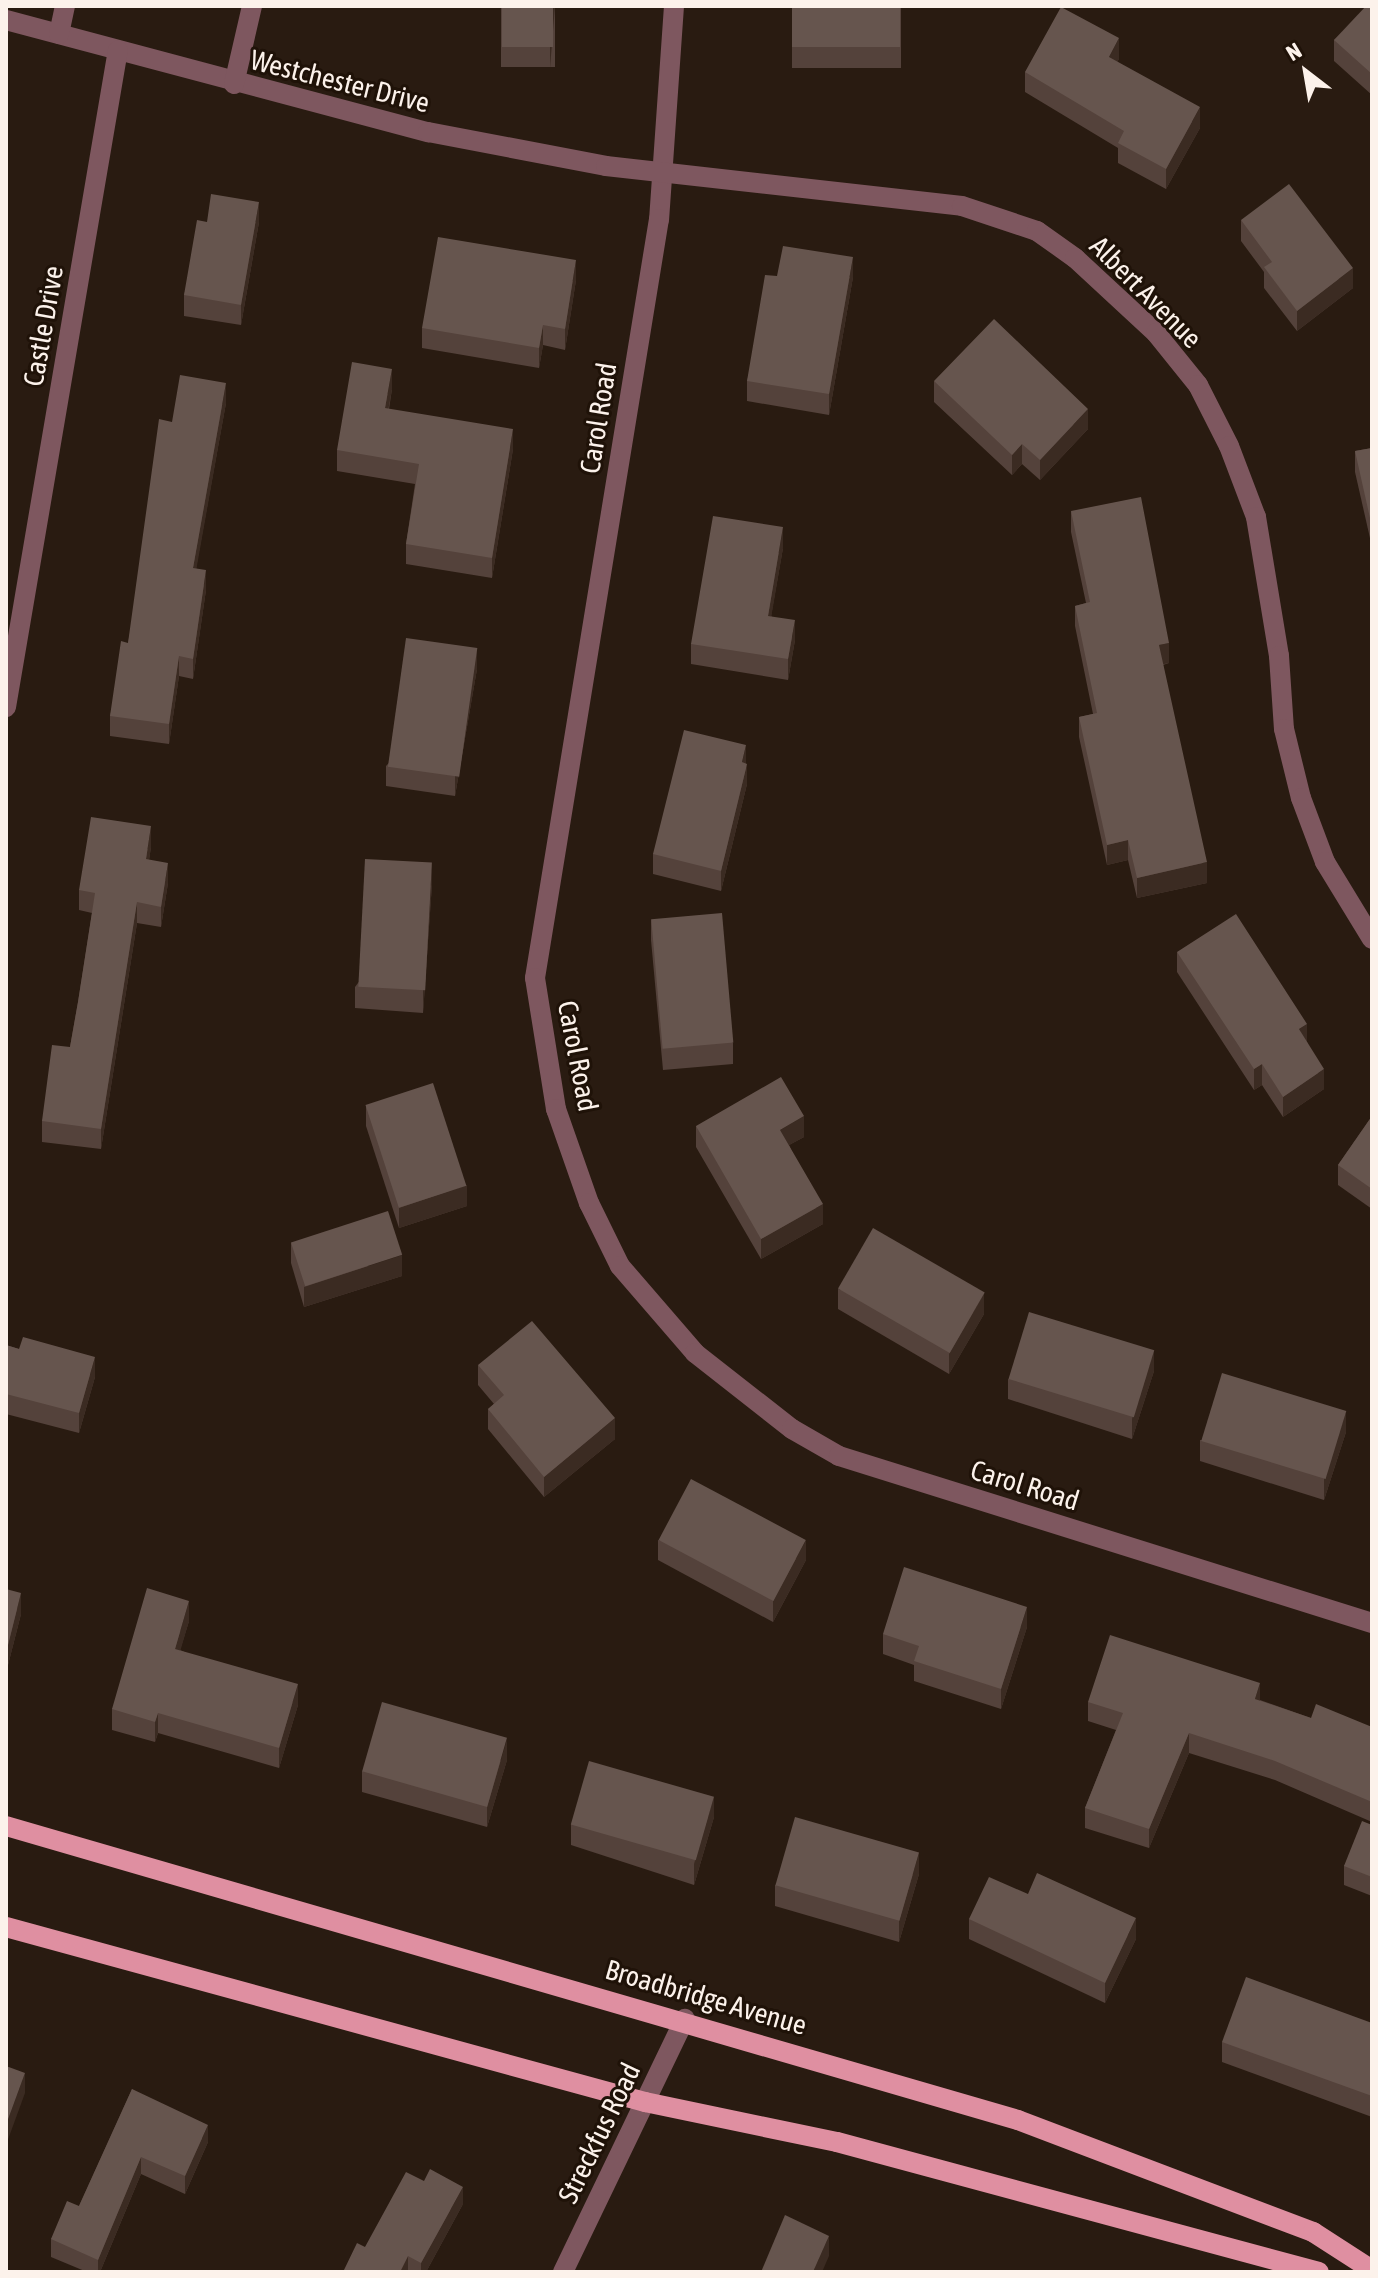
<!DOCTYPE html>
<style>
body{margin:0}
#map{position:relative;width:1378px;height:2278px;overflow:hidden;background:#291b11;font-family:"Asap Condensed",sans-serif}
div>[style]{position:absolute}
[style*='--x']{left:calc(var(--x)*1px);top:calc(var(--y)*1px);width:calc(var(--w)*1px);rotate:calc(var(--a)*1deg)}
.minor>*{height:20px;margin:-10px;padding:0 10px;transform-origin:10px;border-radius:10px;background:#7e575f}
.major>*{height:20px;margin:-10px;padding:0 10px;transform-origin:10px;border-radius:10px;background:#df8fa1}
.wall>*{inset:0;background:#54423b;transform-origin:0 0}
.shaded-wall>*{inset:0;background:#3b2b22}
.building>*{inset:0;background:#66554e;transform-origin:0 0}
span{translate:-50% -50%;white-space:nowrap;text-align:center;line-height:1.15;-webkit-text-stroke:6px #1f1208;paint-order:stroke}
.street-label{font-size:28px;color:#fcf2eb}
.frame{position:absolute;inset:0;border:8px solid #fcf2eb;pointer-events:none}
.north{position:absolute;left:1266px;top:32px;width:80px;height:80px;-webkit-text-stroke:6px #1f1208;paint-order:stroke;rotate:329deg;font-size:22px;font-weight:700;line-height:32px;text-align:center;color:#fcf2eb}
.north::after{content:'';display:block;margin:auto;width:28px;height:36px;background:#fcf2eb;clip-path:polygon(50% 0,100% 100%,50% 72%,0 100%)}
</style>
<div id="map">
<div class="minor">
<i style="--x:674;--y:6;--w:214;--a:94"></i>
<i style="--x:659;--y:219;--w:769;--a:99.28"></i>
<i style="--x:535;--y:978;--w:133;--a:80.9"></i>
<i style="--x:556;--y:1109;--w:100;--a:70.7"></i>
<i style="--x:589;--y:1203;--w:70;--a:63.8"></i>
<i style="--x:620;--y:1266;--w:115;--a:49.2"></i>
<i style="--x:695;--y:1353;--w:123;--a:38.1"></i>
<i style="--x:792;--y:1429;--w:54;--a:29.9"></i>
<i style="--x:839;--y:1456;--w:559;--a:17.4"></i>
<i style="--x:6;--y:20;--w:437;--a:14.9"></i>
<i style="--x:428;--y:132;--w:181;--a:10.8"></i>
<i style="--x:606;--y:166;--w:358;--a:6.4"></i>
<i style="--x:962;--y:206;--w:79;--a:18.4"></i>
<i style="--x:1037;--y:231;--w:47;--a:35.4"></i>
<i style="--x:1075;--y:258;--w:110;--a:42.8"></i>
<i style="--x:1156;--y:333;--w:67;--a:51.1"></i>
<i style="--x:1198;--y:385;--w:68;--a:63.1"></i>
<i style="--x:1229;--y:446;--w:76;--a:69.2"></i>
<i style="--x:1256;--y:517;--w:141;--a:80.6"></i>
<i style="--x:1279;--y:656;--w:73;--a:86.1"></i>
<i style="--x:1284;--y:729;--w:71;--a:76.2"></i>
<i style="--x:1301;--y:798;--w:68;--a:69.4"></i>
<i style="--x:1325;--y:862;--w:90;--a:58.6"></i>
<i style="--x:59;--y:34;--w:29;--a:-78"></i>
<i style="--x:234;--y:84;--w:80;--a:-77"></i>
<i style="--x:6;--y:707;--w:666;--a:-80.33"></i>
<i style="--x:563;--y:2272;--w:281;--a:-64.3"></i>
</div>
<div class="major">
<i style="--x:6;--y:1826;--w:1054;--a:16.2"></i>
<i style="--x:1018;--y:2120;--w:316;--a:20.8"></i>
<i style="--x:1313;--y:2232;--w:70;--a:32.8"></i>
<i style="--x:6;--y:1927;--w:663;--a:15.32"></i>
<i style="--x:645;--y:2102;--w:196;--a:11.8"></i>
<i style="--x:837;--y:2142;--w:499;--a:15.1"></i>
</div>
<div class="wall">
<i style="left:501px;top:6px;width:54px;height:61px"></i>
<i style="left:792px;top:6px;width:109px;height:62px"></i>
<i style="clip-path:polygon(1372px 6px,1372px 95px,1334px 61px,1334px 40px)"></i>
<i style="clip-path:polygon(1119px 59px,1117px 62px,1200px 128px,1166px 189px,1118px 163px,1118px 148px,1025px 92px,1025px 72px)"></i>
<i style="clip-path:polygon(1241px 220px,1353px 288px,1297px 331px,1264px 288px,1264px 272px,1241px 241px)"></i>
<i style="clip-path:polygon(207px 222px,259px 222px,241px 325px,184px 316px,184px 295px)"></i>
<i style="clip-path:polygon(777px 276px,853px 277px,829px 415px,747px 401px,747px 381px)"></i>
<i style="clip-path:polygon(576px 280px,565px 350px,543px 345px,539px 368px,422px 348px,422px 328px)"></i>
<i style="clip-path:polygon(934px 381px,1088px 429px,1040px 480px,1022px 464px,1012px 475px,934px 402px)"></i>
<i style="clip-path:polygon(392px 389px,389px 409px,513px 449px,492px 578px,406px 564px,406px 544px,415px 484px,337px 471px,337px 450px)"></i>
<i style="clip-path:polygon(226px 403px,196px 568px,206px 590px,193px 679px,179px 676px,169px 744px,110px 736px,110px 716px,128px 643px,172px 422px)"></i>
<i style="clip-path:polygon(1372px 448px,1372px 547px,1355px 472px,1355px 451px)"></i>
<i style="clip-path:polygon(1071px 511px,1169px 663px,1163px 665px,1207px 883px,1137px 898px,1128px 860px,1107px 865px,1079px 737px,1079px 717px,1093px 714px,1075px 626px,1075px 606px,1086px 603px,1071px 532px)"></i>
<i style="clip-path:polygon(783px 548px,771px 616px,795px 640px,788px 680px,691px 664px,691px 644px)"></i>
<i style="clip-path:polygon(477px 669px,455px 796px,386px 786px,386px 766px)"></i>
<i style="clip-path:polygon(746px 763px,747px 784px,721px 891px,653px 874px,653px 854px)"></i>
<i style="clip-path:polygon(151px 847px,149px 860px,168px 883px,161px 927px,137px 923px,101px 1149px,42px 1142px,42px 1121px,70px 1047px,78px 1002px,92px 913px,79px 910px,79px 890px)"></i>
<i style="clip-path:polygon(432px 884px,423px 1013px,355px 1008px,355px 987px)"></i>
<i style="clip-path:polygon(651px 919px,733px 1043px,733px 1064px,663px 1070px,651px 940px)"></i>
<i style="clip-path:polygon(1177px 952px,1307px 1042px,1324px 1089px,1283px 1117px,1262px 1085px,1254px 1090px,1177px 972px)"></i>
<i style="clip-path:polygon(366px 1105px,467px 1206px,399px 1228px,366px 1126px)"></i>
<i style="clip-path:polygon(1372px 1116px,1372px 1209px,1338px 1185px,1338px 1165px)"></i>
<i style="clip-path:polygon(696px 1126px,804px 1137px,789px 1145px,823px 1224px,761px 1259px,696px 1147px)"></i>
<i style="clip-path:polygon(291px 1243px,402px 1276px,304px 1307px,291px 1263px)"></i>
<i style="clip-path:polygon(838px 1289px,984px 1314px,949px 1374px,838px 1309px)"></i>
<i style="clip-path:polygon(6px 1345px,19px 1349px,95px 1377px,79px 1433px,6px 1414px)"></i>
<i style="clip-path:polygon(478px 1365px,615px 1439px,544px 1497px,488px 1429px,488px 1409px,494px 1404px,478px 1385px)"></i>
<i style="clip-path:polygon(1154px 1371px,1132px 1439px,1008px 1399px,1008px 1379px)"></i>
<i style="clip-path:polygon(1346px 1432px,1324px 1500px,1200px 1461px,1200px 1440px)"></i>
<i style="clip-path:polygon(658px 1540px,806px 1560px,773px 1622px,658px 1560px)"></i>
<i style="clip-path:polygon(6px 1589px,21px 1614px,8px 1665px,6px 1664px)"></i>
<i style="clip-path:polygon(189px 1621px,180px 1650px,298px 1705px,279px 1768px,158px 1733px,155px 1742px,112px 1730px,112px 1709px)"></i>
<i style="clip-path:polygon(1027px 1627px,1001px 1709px,914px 1681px,914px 1665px,883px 1654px,883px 1634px)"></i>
<i style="clip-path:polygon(1260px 1700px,1311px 1718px,1372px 1727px,1372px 1822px,1275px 1780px,1189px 1753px,1149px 1848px,1085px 1828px,1085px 1808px,1116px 1730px,1088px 1721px,1088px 1702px)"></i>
<i style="clip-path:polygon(507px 1760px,487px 1827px,362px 1792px,362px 1771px)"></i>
<i style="clip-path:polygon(714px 1817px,694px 1885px,571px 1845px,571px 1824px)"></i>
<i style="clip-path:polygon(1372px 1825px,1372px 1896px,1344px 1885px,1344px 1866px)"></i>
<i style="clip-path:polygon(919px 1874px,899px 1942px,775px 1906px,775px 1885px)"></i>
<i style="clip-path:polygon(1028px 1894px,1136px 1939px,1105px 2003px,969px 1939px,969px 1919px)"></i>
<i style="clip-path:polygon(1372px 2023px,1372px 2117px,1222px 2062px,1222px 2042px)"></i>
<i style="clip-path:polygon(132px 2089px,208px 2142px,185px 2194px,141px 2174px,100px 2272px,87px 2272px,51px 2257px,51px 2239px,79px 2206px)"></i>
<i style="clip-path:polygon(463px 2204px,426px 2272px,343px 2272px,365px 2247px)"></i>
</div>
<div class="shaded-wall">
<i style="clip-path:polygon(553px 6px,555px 6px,550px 68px,550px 47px)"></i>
<i style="clip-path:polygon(1119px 38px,1119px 59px,1109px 77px,1109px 57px)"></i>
<i style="clip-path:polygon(1200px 107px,1200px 128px,1166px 189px,1166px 169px)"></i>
<i style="clip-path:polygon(259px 202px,259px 222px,241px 325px,241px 305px)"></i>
<i style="clip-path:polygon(853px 257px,853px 277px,829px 415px,829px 394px)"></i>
<i style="clip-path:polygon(576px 260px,576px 280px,565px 350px,565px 329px)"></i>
<i style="clip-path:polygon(1353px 268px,1353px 288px,1297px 331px,1297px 311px)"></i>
<i style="clip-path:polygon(543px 325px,543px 345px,539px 368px,539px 348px)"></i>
<i style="clip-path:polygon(392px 369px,392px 389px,385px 428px,385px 408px)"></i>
<i style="clip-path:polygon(226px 383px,226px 403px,193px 588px,193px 568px)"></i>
<i style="clip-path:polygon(1088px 409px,1088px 429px,1040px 480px,1040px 460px)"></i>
<i style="clip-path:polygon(513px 429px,513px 449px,492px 578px,492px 558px)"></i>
<i style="clip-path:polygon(1022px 444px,1022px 464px,1012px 475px,1012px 455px)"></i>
<i style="clip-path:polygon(783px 527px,783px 548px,768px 636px,768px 616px)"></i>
<i style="clip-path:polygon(206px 570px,206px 590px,193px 679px,193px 659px)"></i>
<i style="clip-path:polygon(795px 620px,795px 640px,788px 680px,788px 659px)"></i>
<i style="clip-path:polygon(1169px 643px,1169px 663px,1159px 665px,1159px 645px)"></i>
<i style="clip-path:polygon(477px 648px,477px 669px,455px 796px,455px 775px)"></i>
<i style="clip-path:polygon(179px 656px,179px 676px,169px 744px,169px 724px)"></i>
<i style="clip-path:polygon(746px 745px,746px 766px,742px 762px)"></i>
<i style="clip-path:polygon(747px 764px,747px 784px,721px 891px,721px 871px)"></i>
<i style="clip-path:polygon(151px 826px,151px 847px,146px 880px,146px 859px)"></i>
<i style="clip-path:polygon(1128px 840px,1128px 860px,1107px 865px,1107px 845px)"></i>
<i style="clip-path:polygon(1207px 862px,1207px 883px,1137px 898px,1137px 878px)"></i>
<i style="clip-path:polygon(168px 863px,168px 883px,161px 927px,161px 907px)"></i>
<i style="clip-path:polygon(432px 863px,432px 884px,423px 1013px,423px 992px)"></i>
<i style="clip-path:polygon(137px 902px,137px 923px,101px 1149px,101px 1129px)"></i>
<i style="clip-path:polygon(1307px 1024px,1307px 1045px,1299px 1029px)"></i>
<i style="clip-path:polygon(1262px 1064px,1262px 1085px,1254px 1090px,1254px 1069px)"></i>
<i style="clip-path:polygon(1324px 1069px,1324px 1089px,1283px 1117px,1283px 1097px)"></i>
<i style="clip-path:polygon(804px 1116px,804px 1137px,780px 1150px,780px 1130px)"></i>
<i style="clip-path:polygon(467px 1185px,467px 1206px,399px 1228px,399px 1208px)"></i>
<i style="clip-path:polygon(823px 1204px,823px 1224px,761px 1259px,761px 1239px)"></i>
<i style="clip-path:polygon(402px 1255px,402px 1276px,304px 1307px,304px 1287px)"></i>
<i style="clip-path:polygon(984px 1293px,984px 1314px,949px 1374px,949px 1354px)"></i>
<i style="clip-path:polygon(1154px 1351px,1154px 1371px,1132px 1439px,1132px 1419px)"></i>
<i style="clip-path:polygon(95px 1357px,95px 1377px,79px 1433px,79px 1413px)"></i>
<i style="clip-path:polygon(1346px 1412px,1346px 1432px,1324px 1500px,1324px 1479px)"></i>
<i style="clip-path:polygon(615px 1418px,615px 1439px,544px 1497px,544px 1477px)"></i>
<i style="clip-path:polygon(806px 1540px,806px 1560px,773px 1622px,773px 1601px)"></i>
<i style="clip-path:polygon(21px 1593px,21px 1614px,8px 1665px,8px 1645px)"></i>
<i style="clip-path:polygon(189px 1601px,189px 1621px,175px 1669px,175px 1649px)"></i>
<i style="clip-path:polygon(1027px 1607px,1027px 1627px,1001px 1709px,1001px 1689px)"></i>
<i style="clip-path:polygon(1260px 1683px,1260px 1702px,1255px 1699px)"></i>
<i style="clip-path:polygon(298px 1684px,298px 1705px,279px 1768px,279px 1748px)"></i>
<i style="clip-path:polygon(158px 1713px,158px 1733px,155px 1742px,155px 1722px)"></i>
<i style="clip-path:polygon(1189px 1733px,1189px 1753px,1149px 1848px,1149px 1829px)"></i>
<i style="clip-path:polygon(507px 1739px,507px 1760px,487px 1827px,487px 1807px)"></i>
<i style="clip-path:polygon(714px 1796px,714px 1817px,694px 1885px,694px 1864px)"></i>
<i style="clip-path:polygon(919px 1853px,919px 1874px,899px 1942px,899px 1921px)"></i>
<i style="clip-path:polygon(1136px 1918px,1136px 1939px,1105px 2003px,1105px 1983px)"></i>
<i style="clip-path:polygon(25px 2073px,25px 2093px,6px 2145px,6px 2125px)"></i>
<i style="clip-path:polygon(208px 2125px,208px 2142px,185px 2194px,185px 2176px)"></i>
<i style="clip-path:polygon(141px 2157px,141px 2174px,100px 2272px,98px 2272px,98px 2260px)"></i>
<i style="clip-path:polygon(463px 2187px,463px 2204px,426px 2272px,421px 2272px,421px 2263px)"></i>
<i style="clip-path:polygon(829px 2236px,829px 2256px,822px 2272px,813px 2272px)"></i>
<i style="clip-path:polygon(408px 2256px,408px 2272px,400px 2272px)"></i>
</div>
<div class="building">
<i style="left:502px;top:6px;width:51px;height:41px"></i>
<i style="left:792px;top:6px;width:108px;height:41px"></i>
<i style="clip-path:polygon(1366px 6px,1372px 6px,1372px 74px,1334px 40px)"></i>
<i style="clip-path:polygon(1061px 7px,1119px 38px,1109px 57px,1200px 107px,1166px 169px,1118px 143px,1124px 131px,1025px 72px)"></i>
<i style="clip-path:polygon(1289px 184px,1353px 268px,1297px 311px,1264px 267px,1272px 262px,1241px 220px)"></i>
<i style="clip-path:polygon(211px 194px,259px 202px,241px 305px,184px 295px,197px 220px,207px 222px)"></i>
<i style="clip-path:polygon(438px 237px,576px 260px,565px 329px,543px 325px,539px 348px,422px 328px)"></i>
<i style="clip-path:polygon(783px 246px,853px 257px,829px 394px,747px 381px,765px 275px,777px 276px)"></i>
<i style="clip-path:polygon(994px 319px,1088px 409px,1040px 460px,1022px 444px,1012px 455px,934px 381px)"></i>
<i style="clip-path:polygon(352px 362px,392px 369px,385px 408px,513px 429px,492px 558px,406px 544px,419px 464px,337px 450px)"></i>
<i style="clip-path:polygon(180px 375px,226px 383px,193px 568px,206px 570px,193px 659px,179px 656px,169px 724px,110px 716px,121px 641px,128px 643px,159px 419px,172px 422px)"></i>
<i style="clip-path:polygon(1372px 448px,1372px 527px,1355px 451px)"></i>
<i style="clip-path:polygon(1141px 497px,1169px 643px,1159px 645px,1207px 862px,1137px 878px,1128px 840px,1107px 845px,1079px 717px,1097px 713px,1075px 606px,1090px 602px,1071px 511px)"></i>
<i style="clip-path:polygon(713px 516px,783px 527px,768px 616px,795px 620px,788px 659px,691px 644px)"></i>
<i style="left:406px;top:638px;width:72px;height:130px;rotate:8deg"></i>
<i style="clip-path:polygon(684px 730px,746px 745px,742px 762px,747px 764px,721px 871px,653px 854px)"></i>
<i style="clip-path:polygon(91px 817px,151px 826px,146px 859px,168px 863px,161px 907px,137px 902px,101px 1129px,42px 1121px,52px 1045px,70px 1047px,78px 1002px,95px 893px,79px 890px)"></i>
<i style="left:365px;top:859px;width:67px;height:128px;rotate:3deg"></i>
<i style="left:722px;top:913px;width:130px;height:71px;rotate:85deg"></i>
<i style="clip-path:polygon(1236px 914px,1307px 1024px,1299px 1029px,1324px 1069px,1283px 1097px,1262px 1064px,1254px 1069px,1177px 952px)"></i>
<i style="clip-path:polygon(781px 1077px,804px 1116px,780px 1130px,823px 1204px,761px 1239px,696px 1126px)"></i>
<i style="left:433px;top:1083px;width:108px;height:71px;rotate:72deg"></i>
<i style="clip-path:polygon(1372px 1116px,1372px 1189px,1338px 1165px)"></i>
<i style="left:388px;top:1211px;width:46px;height:102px;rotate:72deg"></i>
<i style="left:873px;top:1228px;width:129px;height:70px;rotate:30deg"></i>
<i style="left:1029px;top:1312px;width:131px;height:70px;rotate:17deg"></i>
<i style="clip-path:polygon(532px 1321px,615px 1418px,544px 1477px,488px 1409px,504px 1395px,478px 1365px)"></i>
<i style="clip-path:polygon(23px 1337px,95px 1357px,79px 1413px,6px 1394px,6px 1345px,19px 1349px)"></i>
<i style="left:1222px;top:1373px;width:130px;height:71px;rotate:17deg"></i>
<i style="left:691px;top:1479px;width:130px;height:69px;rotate:28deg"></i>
<i style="clip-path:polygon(904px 1567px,1027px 1607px,1001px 1689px,914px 1661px,919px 1646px,883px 1634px)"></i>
<i style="clip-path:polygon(147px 1588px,189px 1601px,175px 1649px,298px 1684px,279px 1748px,158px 1713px,155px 1722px,112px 1709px)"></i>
<i style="clip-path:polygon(6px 1589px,21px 1593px,8px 1645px,6px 1644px)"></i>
<i style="clip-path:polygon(1110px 1635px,1260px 1683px,1255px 1699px,1311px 1718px,1316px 1704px,1372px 1727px,1372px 1802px,1275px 1761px,1189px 1733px,1149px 1829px,1085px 1808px,1123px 1713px,1088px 1702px)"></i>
<i style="left:382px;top:1702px;width:130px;height:72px;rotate:16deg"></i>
<i style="left:589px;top:1761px;width:130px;height:66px;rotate:16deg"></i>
<i style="left:795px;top:1817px;width:129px;height:71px;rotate:16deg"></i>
<i style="clip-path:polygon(1362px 1821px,1372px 1825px,1372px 1877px,1344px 1866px)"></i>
<i style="clip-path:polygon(1037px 1873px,1136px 1918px,1105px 1983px,969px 1919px,989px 1877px,1028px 1894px)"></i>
<i style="clip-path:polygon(1246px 1977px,1372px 2023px,1372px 2096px,1222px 2042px)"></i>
<i style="clip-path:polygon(6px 2066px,25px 2073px,6px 2125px)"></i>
<i style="clip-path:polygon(132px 2089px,208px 2125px,185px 2176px,141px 2157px,98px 2260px,51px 2239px,67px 2201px,79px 2206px)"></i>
<i style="clip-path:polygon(430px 2169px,463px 2187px,421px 2263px,408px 2256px,400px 2272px,343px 2272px,357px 2243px,365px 2247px,406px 2172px,424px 2181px)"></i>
<i style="clip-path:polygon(785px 2215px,829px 2236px,813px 2272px,761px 2272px)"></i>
</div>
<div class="street-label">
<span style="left:340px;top:81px;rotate:14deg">Westchester Drive</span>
<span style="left:1146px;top:292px;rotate:45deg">Albert Avenue</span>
<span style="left:43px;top:326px;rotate:-80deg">Castle Drive</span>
<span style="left:598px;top:418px;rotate:-81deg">Carol Road</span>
<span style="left:578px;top:1056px;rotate:79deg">Carol Road</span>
<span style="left:1025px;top:1485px;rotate:17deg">Carol Road</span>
<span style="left:706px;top:1997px;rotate:16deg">Broadbridge Avenue</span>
<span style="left:599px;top:2133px;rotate:-64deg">Streckfus Road</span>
</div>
<div class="frame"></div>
<div class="north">N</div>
</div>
